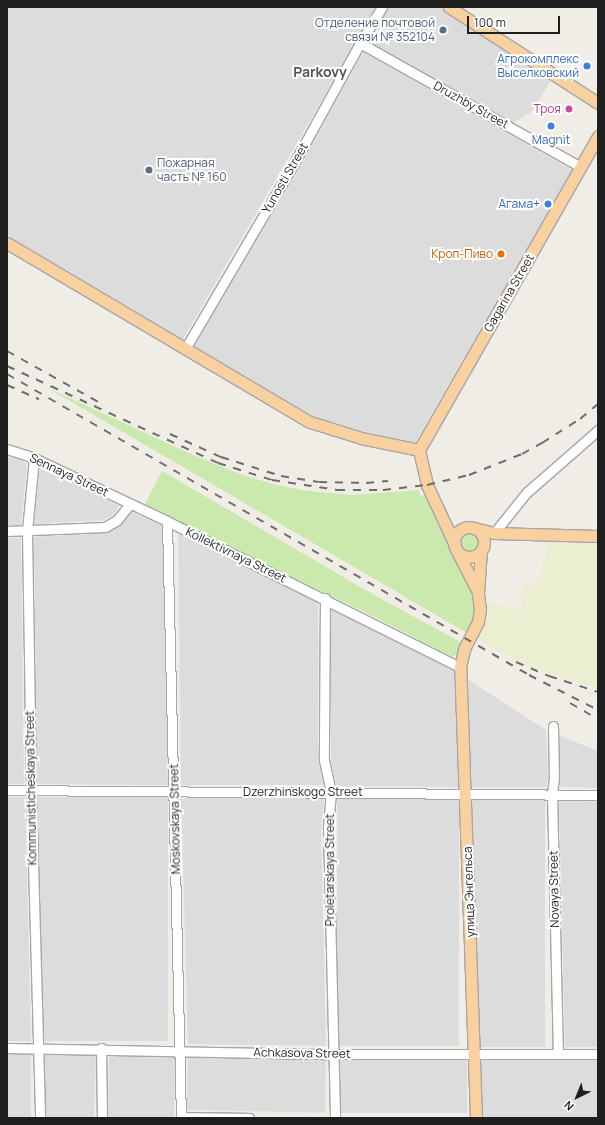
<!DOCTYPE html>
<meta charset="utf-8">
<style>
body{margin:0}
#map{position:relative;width:605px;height:1125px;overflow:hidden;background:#f0ece6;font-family:Manrope,sans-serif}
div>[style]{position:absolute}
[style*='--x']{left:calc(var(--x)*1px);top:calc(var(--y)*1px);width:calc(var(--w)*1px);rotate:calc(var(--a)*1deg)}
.residential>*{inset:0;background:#dddcdc;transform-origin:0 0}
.farmland>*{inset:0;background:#eceed2}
.grass>*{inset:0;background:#cbe8ad}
.round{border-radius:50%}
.roads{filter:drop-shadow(1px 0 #a6a6a6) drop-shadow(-1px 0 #a6a6a6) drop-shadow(0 1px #a6a6a6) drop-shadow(0 -1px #a6a6a6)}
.minor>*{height:9px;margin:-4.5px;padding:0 4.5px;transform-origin:4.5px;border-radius:4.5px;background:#fff}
.major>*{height:11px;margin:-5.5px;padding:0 5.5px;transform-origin:5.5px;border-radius:5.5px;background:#f9d1a1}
.major>.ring{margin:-5.5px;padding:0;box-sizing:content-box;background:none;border:11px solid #f9d1a1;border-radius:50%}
.rail>*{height:2px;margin-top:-1px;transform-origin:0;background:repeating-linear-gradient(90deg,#6d6d6d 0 8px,transparent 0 16px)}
.dots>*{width:11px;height:11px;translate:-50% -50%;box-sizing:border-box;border:2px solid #fff;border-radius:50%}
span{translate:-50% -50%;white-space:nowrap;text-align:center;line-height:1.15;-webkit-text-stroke:4px #fff;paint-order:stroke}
.service-label{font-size:12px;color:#4e5e75}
.right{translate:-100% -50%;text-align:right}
.left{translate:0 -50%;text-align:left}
.shop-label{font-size:12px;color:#366cbe}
.street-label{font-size:12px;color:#1f1f1f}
.hotel-label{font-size:12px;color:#b23c85}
.food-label{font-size:12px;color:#c56008}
.quarter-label{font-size:14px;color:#525252;font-weight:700}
.frame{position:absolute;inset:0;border:8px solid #1f1f1f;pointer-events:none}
.north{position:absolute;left:557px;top:1077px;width:40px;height:40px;-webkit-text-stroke:3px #fff;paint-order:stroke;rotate:223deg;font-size:11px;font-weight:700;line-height:16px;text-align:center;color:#1f1f1f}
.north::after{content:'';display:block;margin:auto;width:14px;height:18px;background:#1f1f1f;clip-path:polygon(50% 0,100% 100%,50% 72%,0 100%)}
.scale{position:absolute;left:467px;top:16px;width:93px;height:18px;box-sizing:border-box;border:2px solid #1f1f1f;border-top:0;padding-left:5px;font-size:12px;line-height:14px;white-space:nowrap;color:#1f1f1f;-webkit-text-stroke:3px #fff;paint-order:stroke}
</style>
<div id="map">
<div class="residential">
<i style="clip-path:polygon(7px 7px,376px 7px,183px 339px,7px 235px)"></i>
<i style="clip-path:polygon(387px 7px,445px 7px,553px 77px,532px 111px,512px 124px,367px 42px)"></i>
<i style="clip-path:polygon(363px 52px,572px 170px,415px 443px,362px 431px,313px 416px,194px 346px,299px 169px)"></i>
<i style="clip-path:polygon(7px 456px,27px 463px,21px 525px,7px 525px)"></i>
<i style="clip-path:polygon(40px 468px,119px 506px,113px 515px,103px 520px,34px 524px)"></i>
<i style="clip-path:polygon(132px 512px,165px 527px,168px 785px,37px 784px,34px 537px,107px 533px,121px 525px)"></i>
<i style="clip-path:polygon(178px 534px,318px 602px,318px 760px,323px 785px,181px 785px)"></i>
<i style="clip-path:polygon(7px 538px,21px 538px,24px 784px,7px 784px)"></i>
<i style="clip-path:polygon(331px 609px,454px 671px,459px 787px,336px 786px,331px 759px)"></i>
<i style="clip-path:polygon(467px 679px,546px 730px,548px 777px,546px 787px,472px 787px)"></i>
<i style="clip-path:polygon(560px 736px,598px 751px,598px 788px,559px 787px)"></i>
<i style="clip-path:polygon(7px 797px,25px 797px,31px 1041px,7px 1041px)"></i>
<i style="left:38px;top:797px;width:130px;height:244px"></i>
<i style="clip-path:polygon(181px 798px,324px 798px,321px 827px,326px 1046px,188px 1044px)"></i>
<i style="left:337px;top:799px;width:122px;height:247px"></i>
<i style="left:472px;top:800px;width:73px;height:247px"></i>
<i style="clip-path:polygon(559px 800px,598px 802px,598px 1047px,565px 1047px)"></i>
<i style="left:7px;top:1054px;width:24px;height:64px"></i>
<i style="left:44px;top:1054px;width:52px;height:64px;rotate:2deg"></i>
<i style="left:109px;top:1056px;width:66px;height:62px;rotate:1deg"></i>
<i style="left:188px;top:1057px;width:138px;height:53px;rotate:1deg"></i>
<i style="left:339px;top:1059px;width:128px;height:54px"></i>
<i style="left:480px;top:1060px;width:118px;height:58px"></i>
</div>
<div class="farmland">
<i style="clip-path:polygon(551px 537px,584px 539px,585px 543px,592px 544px,594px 538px,598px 539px,598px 688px,548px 673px,523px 663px,475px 638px,485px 617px,485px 601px,521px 610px,524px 602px,519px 601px,524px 583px,534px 584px,538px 581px)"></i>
</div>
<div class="grass">
<i style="clip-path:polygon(46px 387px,193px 455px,240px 474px,273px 484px,307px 491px,353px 495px,419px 490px,420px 496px,426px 495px,435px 518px,465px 576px,474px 599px,474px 621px,467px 633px)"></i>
<i style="clip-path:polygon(162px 471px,367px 591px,462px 643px,457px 655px,453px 656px,445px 653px,375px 617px,144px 506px)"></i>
<i class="round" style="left:460px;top:533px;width:18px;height:18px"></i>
</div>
<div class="roads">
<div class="minor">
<i style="--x:360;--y:43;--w:253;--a:29.3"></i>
<i style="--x:185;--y:349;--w:213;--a:-59.6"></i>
<i style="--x:293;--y:165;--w:139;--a:-61.2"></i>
<i style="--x:360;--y:43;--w:42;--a:-58.6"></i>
<i style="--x:7;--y:449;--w:28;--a:18"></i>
<i style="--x:34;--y:458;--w:147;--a:25.3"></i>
<i style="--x:167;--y:521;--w:327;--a:26.5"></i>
<i style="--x:34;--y:458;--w:73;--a:95.5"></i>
<i style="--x:27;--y:531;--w:260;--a:89.1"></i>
<i style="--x:31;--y:791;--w:327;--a:88.4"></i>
<i style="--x:167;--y:521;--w:597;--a:88.66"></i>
<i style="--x:7;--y:531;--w:98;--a:-2.3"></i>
<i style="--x:105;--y:527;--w:14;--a:-30"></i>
<i style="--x:117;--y:520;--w:21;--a:-51"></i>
<i style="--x:494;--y:533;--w:51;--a:-51.3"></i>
<i style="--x:526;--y:493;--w:96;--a:-41.2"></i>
<i style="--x:325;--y:598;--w:162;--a:90.4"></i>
<i style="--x:324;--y:760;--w:33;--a:78"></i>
<i style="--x:331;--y:792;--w:36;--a:95"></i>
<i style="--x:328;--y:828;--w:290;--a:88.6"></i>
<i style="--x:553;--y:726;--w:51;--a:88.9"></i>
<i style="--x:554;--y:777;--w:16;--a:97"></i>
<i style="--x:552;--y:793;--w:260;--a:88.7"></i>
<i style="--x:7;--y:790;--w:591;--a:0.48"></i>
<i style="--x:7;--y:1048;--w:325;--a:1.1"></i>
<i style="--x:332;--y:1054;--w:266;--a:0"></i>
<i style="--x:101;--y:1048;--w:70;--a:89.2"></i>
<i style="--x:181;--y:1117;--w:68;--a:0.8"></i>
</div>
<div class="major">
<i style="--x:449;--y:7;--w:177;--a:32.8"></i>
<i style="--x:7;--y:243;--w:352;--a:30.6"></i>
<i style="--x:310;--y:422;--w:53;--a:17.4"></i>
<i style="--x:361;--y:438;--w:59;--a:11.7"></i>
<i style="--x:419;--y:450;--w:361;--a:-60.3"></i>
<i style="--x:419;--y:450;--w:36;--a:77"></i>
<i style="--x:427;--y:485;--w:66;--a:65"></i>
<i class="ring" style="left:454px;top:527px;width:19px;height:19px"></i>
<i style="--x:474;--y:528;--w:21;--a:14"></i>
<i style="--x:494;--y:533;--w:104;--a:1.7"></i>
<i style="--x:457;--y:551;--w:46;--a:62.9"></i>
<i style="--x:476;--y:1118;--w:451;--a:-92"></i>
<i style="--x:460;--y:667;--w:18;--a:-77"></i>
<i style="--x:464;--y:649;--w:30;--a:-63"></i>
<i style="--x:478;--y:622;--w:12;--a:-81"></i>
<i style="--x:480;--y:610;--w:17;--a:-97"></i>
<i style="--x:478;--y:593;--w:43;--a:-86"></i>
</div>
</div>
<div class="rail">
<i style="--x:7;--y:351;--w:107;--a:29.2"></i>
<i style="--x:7;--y:366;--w:232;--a:24.7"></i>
<i style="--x:218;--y:463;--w:57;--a:17.5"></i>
<i style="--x:272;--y:480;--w:66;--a:8.7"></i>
<i style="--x:337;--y:490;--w:46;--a:0"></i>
<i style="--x:383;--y:490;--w:44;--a:-6.5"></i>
<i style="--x:427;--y:485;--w:43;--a:-13.4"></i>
<i style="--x:469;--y:475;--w:57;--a:-21.6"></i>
<i style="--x:522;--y:454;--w:23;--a:-29"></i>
<i style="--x:542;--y:443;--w:45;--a:-32.3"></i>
<i style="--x:580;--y:419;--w:23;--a:-40"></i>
<i style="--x:7;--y:374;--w:603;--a:29.97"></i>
<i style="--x:529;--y:675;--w:77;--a:26.9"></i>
<i style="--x:7;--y:385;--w:35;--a:24"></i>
<i style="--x:170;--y:434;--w:56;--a:24.3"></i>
<i style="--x:221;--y:457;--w:63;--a:17.6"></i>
<i style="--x:281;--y:476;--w:38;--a:9"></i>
<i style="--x:319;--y:482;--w:47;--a:1.2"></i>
<i style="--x:366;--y:483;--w:22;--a:-5"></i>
<i style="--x:516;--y:662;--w:36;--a:23"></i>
<i style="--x:549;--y:676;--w:52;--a:18.1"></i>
<i style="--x:570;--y:703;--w:32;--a:30"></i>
</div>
<div class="dots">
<i style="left:443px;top:30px;background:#5c6f8a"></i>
<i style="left:587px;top:66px;background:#3f7fe0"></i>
<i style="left:569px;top:109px;background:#d1479c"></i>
<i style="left:551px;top:126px;background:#3f7fe0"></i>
<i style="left:149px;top:170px;background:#5c6f8a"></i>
<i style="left:548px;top:204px;background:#3f7fe0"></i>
<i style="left:501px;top:254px;background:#e8710a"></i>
</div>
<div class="service-label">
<span class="right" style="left:435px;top:30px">Отделение почтовой<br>связи № 352104</span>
<span class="left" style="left:157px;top:170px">Пожарная<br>часть № 160</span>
</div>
<div class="shop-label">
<span class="right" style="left:579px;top:66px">Агрокомплекс<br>Выселковский</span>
<span style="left:551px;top:140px">Magnit</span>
<span class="right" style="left:540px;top:204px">Агама+</span>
</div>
<div class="street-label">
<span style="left:471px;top:105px;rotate:29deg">Druzhby Street</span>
<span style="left:285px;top:178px;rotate:-60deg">Yunosti Street</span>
<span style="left:509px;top:293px;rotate:-60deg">Gagarina Street</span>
<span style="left:69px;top:475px;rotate:25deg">Sennaya Street</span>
<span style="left:236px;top:555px;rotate:26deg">Kollektivnaya Street</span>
<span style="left:31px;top:788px;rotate:-91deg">Kommunisticheskaya Street</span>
<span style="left:303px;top:792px">Dzerzhinskogo Street</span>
<span style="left:175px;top:819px;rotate:-91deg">Moskovskaya Street</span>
<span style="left:330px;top:870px;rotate:-90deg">Proletarskaya Street</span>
<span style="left:554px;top:889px;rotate:-91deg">Novaya Street</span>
<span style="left:469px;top:892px;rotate:-92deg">улица Энгельса</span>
<span style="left:302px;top:1053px;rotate:1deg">Achkasova Street</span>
</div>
<div class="hotel-label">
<span class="right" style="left:561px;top:109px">Троя</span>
</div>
<div class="food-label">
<span class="right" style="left:493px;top:254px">Кроп-Пиво</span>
</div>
<div class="quarter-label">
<span style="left:320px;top:72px">Parkovy</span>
</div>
<div class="frame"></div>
<div class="north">N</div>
<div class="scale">100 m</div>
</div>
